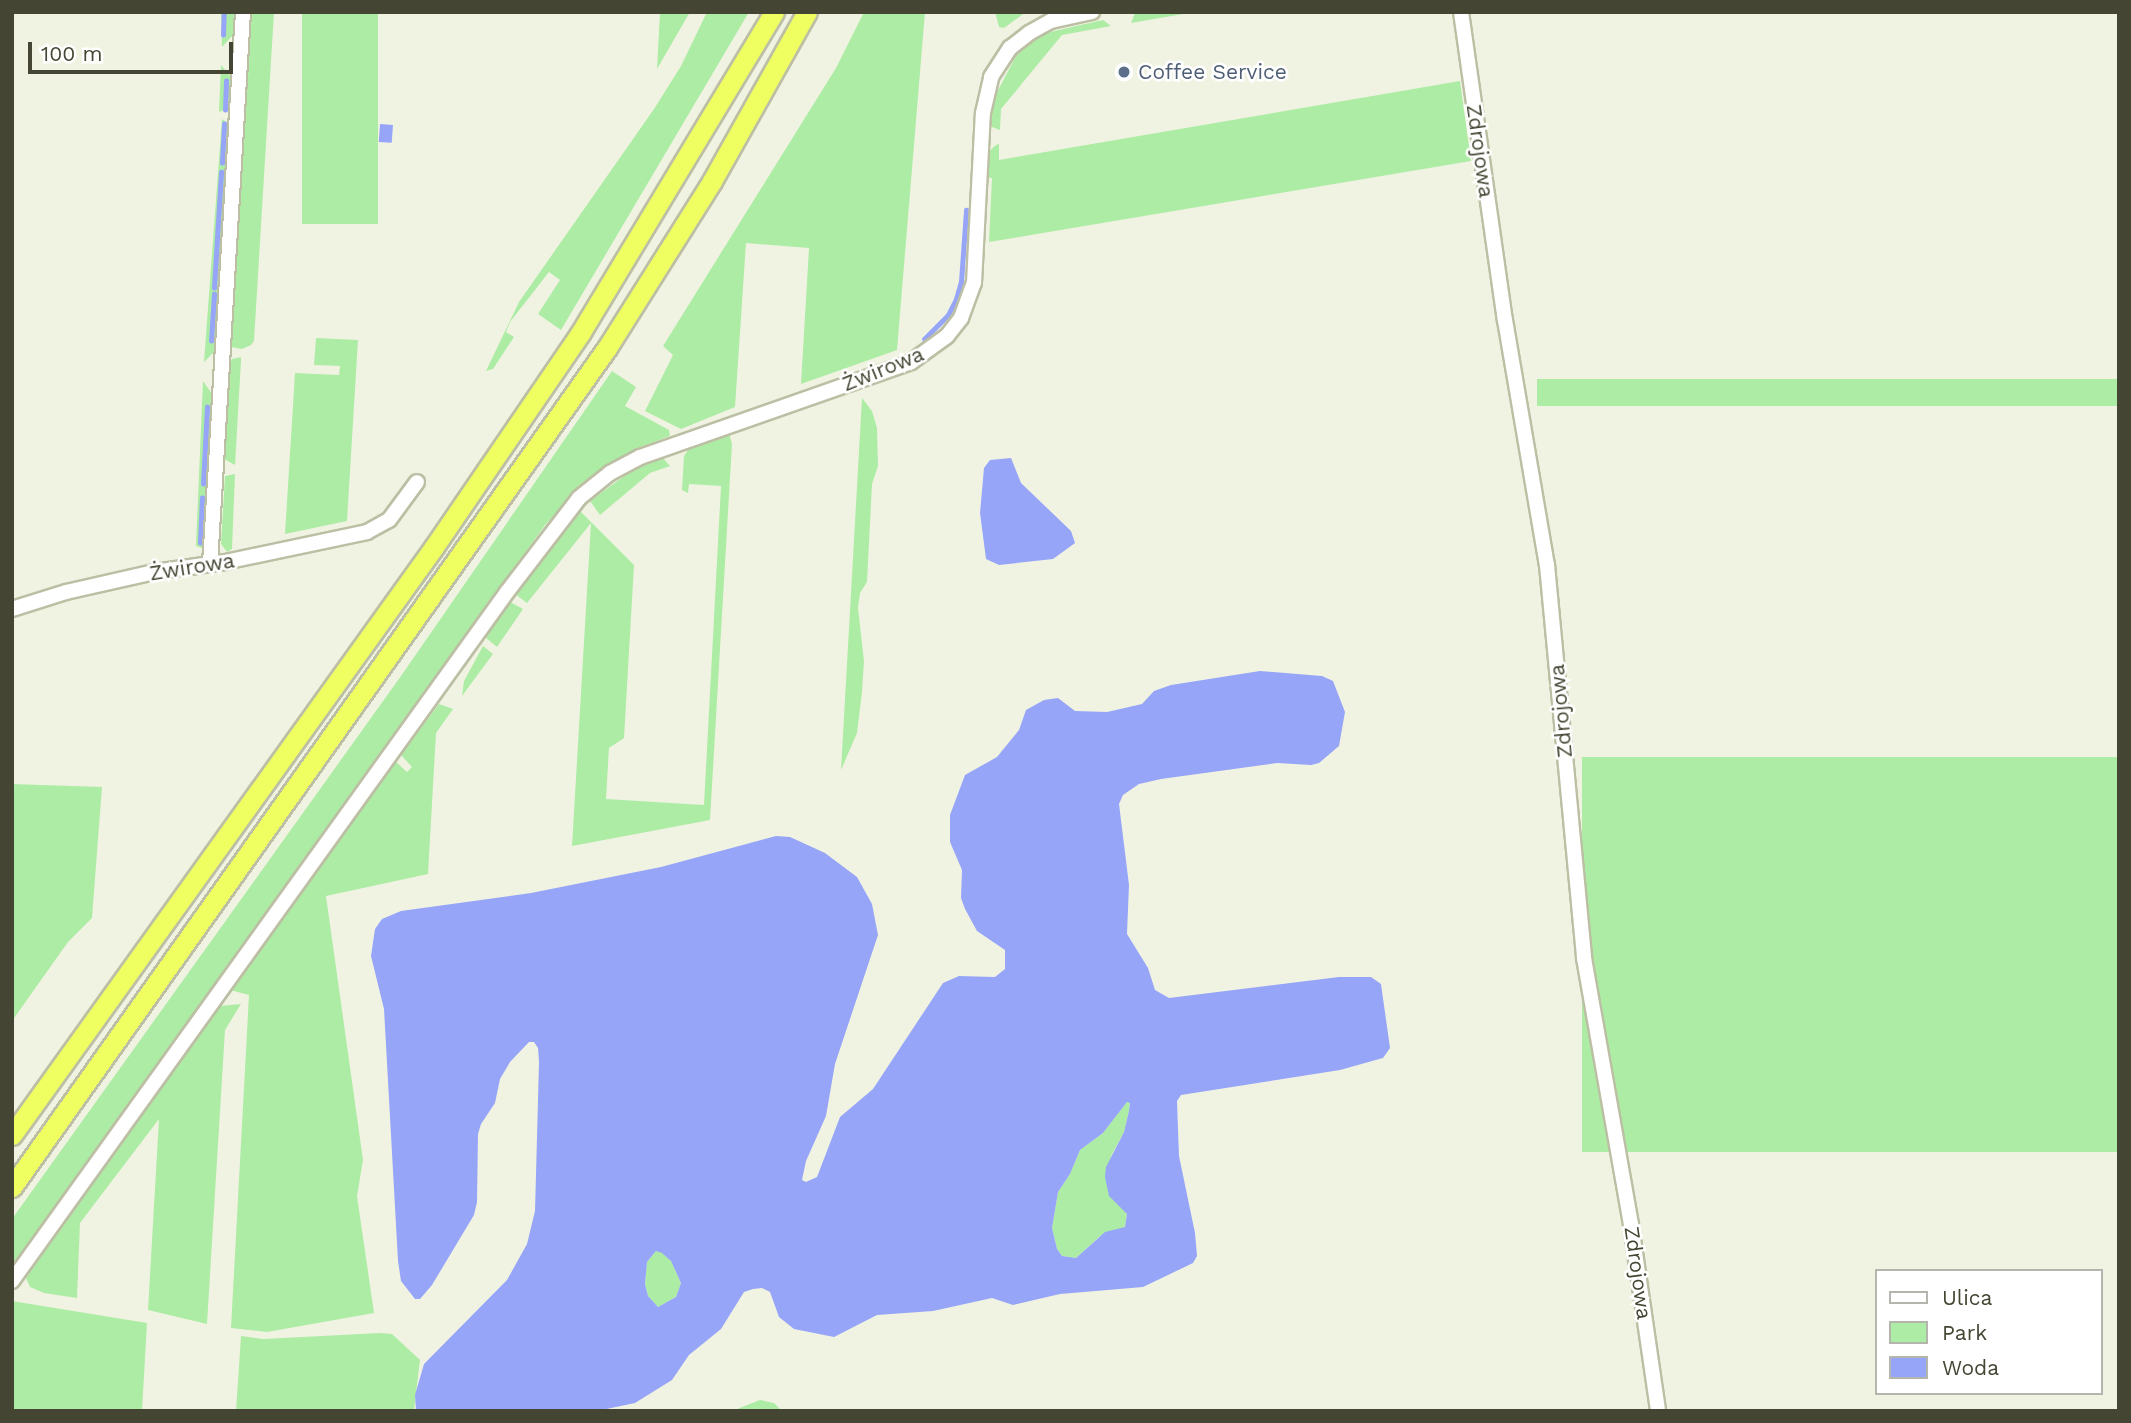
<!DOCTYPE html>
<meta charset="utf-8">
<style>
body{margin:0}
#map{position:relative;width:2131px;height:1423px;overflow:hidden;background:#f1f3e2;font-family:"Work Sans",sans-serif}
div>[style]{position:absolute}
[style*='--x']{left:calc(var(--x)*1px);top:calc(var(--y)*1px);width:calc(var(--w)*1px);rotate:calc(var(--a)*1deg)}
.green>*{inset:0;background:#adeca5;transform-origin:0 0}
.water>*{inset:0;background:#96a5f8;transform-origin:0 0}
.stream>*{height:4.5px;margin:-2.25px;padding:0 2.25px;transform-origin:2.25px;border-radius:2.25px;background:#96a5f8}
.roads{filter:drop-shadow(2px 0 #bcbfa4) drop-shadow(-2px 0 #bcbfa4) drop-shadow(0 2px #bcbfa4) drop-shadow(0 -2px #bcbfa4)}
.minor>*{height:14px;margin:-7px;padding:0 7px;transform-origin:7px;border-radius:7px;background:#fff}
.highway>*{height:19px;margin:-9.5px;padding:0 9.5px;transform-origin:9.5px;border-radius:9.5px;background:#efff61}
.dots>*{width:19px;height:19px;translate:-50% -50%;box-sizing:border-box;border:4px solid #fff;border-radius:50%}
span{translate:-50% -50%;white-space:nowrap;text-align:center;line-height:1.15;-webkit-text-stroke:5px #fff;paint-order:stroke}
.service-label{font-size:21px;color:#4e5e75}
.left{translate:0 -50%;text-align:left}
.street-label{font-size:21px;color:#444532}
.frame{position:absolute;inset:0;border:14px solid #444532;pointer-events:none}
.legend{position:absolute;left:1875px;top:1269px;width:228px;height:126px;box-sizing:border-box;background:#fff;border:2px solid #b4b5ad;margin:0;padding:9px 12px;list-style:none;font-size:21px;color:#444532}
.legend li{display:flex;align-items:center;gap:14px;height:35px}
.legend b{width:35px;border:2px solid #b4b5ad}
.scale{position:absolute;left:28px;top:42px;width:205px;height:32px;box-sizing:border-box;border:4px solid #444532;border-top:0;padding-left:9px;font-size:21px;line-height:24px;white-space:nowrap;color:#444532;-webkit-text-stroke:5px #fff;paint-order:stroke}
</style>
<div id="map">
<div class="green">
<i style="clip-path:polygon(221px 12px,234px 12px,233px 35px,222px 47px)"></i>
<i style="clip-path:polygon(252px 12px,274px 12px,254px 341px,251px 345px,242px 349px,231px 347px)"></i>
<i style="left:302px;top:12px;width:76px;height:212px"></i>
<i style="clip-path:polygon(660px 12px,690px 12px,657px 69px)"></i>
<i style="clip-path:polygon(707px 12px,749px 12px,561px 330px,538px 314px,560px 280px,549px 272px,510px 322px,506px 332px,514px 337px,493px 369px,486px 371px,519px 302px,654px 109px,681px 66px)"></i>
<i style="clip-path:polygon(864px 12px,925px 12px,897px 350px,801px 384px,809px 248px,746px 243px,735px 407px,681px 429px,645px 411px,673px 355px,663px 346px,836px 68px)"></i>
<i style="clip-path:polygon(995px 12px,1026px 12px,1004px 28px,999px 27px)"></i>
<i style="clip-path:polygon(1139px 12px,1195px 12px,1131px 23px,1135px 13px)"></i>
<i style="clip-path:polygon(1103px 20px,1111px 26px,1062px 35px,1001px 109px,1000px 130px,992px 127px,990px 122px,995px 96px,1016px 56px,1037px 37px,1054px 31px)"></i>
<i style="clip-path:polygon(221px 65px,231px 77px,229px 108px,219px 112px)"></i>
<i style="clip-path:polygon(1460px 81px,1471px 161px,989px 242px,992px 178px,986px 177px,987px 153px,996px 145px,999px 144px,999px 160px)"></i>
<i style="clip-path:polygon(222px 119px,228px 123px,216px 336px,214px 352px,204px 362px)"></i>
<i style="clip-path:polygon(316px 338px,358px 340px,347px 521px,285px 534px,295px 373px,339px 375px,340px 366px,314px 365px)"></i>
<i style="clip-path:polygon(241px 357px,241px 361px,235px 465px,224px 459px,230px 364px,232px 359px)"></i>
<i style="clip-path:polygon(612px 371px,636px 387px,625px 406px,669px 430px,670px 436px,635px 449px,585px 482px,545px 525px,12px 1269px,12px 1219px,401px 676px)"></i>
<i style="left:2119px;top:379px;width:27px;height:582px;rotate:90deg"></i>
<i style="clip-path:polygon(203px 381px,212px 394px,202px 548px,196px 546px)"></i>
<i style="clip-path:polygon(862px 398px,872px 411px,877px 428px,878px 466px,872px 484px,867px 582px,860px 593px,858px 608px,864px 661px,862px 692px,857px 733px,841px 770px)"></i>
<i style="clip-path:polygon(729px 433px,732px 444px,710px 820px,572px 846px,591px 523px,527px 603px,515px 594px,579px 510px,634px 565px,624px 738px,609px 748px,606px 799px,704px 805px,721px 486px,689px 484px,688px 493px,682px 490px,684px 456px,690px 447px)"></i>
<i style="clip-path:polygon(663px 458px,670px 466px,650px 473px,600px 515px,590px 501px,631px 471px)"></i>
<i style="clip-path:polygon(235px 474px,232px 549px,227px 552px,221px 544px,225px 476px)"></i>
<i style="clip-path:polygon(510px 602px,523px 609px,497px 647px,486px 638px,487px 634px)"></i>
<i style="clip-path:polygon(483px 646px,493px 654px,462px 696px,464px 681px)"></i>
<i style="clip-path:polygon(439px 704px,453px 709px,436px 733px,428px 874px,326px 896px,363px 1160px,357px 1196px,374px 1313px,267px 1332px,231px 1328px,249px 995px,230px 990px,396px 762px,407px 772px,412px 767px,401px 755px)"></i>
<i style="left:2119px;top:757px;width:395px;height:537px;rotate:90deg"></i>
<i style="clip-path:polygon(12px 784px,102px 787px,92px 918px,68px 942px,12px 1021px)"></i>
<i style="clip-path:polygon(241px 1004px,225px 1030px,207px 1324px,148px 1310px,159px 1119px,80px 1223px,77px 1298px,44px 1293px,30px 1287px,26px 1278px,219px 1006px)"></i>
<i style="clip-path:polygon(1127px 1102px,1130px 1102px,1129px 1111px,1124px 1132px,1111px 1156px,1123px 1209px,1127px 1214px,1125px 1227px,1099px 1237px,1076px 1258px,1062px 1256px,1057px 1249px,1052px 1228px,1058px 1192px,1070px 1174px,1080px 1150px,1103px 1133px)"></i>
<i style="clip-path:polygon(656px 1251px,662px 1252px,671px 1261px,681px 1283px,676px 1297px,658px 1307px,648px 1296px,645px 1284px,647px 1262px)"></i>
<i style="clip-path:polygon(12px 1301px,147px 1323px,142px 1411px,12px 1411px)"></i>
<i style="clip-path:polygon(380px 1333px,392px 1334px,420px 1360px,414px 1411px,236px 1411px,241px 1336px,263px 1339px)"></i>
<i style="clip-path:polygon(760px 1400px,774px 1403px,782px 1411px,732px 1411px)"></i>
</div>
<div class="water">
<i style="left:380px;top:124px;width:13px;height:18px;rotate:4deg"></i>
<i style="clip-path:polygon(1011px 458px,1021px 483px,1071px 531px,1075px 543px,1053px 559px,999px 565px,986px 559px,980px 513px,984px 468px,990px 460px)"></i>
<i style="clip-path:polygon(evenodd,1260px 671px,1322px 676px,1333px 681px,1345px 712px,1339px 746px,1319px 763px,1311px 765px,1277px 763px,1161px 779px,1139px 784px,1123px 795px,1119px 804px,1129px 885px,1127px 934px,1148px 968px,1155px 990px,1169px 998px,1339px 977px,1371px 977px,1381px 984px,1390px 1048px,1383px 1058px,1340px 1070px,1181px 1095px,1177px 1101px,1179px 1156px,1195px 1233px,1197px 1256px,1193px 1263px,1143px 1287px,1060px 1294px,1013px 1305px,992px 1298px,933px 1311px,877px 1315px,834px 1337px,794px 1329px,779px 1317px,770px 1292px,762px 1288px,753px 1289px,744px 1292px,721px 1329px,689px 1355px,672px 1380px,635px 1403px,597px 1411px,416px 1411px,415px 1395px,424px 1364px,507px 1280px,527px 1244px,535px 1211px,539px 1062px,538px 1048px,534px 1042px,529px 1042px,510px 1062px,500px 1079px,495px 1103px,481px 1124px,478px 1134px,477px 1202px,474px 1215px,432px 1285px,420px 1299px,415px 1299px,401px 1281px,398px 1261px,384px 1009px,371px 956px,375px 929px,382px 919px,401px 911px,531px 893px,661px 867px,776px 836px,790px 837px,825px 853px,857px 877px,872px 904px,878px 935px,835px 1064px,826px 1116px,806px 1161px,802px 1180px,806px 1182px,817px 1177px,840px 1117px,873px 1089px,943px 983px,959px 976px,995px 977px,1005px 969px,1005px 950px,977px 931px,965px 909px,961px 898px,962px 870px,950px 842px,950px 815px,965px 775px,997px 757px,1019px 730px,1026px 710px,1044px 700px,1058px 698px,1075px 711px,1107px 712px,1142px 704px,1154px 691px,1171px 685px,1260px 671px,1127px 1102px,1130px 1103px,1129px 1111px,1124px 1132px,1106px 1167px,1105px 1177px,1109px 1196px,1127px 1214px,1125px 1227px,1105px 1232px,1076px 1258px,1062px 1256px,1057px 1249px,1052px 1228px,1058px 1192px,1070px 1174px,1080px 1150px,1103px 1133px,1127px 1102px,1260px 671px,656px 1251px,662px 1253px,671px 1261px,681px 1283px,676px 1297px,658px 1307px,648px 1296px,645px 1284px,647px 1262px,656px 1251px)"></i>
</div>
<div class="stream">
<i style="--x:223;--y:35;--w:23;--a:-88"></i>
<i style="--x:225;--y:110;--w:29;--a:-88"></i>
<i style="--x:222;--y:163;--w:39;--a:-87"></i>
<i style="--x:214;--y:288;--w:116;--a:-86.5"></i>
<i style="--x:924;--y:339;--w:34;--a:-45"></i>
<i style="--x:948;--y:315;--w:18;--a:-63"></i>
<i style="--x:956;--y:299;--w:18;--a:-74"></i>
<i style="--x:961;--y:282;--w:72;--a:-86"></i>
<i style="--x:211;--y:341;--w:47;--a:-86.3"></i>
<i style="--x:203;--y:484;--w:77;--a:-87"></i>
<i style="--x:200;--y:543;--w:45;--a:-87.5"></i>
</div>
<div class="roads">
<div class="minor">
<i style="--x:1461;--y:12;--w:311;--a:81.9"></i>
<i style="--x:1505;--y:320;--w:249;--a:80.3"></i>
<i style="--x:1547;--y:565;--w:395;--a:84.6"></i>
<i style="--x:1584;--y:958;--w:271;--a:80"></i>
<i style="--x:1631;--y:1225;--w:188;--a:81.7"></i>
<i style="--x:210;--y:564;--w:553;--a:-86.58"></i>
<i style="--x:12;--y:609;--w:57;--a:-17.5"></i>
<i style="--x:66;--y:592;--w:90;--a:-12.8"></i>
<i style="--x:154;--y:572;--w:72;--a:-8"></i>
<i style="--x:225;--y:562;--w:145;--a:-11.9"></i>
<i style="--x:367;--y:532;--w:25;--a:-29"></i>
<i style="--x:389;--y:520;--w:47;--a:-53.6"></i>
<i style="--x:12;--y:1281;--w:848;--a:-54.31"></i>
<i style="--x:507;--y:592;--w:118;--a:-52.5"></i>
<i style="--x:579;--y:498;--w:40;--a:-39"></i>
<i style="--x:610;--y:473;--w:34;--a:-28"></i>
<i style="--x:640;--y:457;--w:287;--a:-19.3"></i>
<i style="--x:911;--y:362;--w:44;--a:-35.8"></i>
<i style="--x:947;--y:336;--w:23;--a:-52"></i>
<i style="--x:961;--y:318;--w:37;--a:-70"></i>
<i style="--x:974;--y:283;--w:170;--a:-87"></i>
<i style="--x:983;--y:113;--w:37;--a:-77"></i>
<i style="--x:991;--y:77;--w:35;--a:-57"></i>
<i style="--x:1010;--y:48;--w:24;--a:-38"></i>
<i style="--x:1029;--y:33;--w:25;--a:-29"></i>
<i style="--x:1051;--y:21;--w:42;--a:-12.4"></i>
</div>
<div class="highway">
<i style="--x:12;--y:1135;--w:724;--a:-54.33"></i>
<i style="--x:434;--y:547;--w:260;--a:-55.6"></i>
<i style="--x:581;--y:332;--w:374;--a:-58.9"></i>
<i style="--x:12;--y:1187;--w:1029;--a:-54.66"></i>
<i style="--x:607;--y:348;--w:197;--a:-57.8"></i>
<i style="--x:712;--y:181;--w:194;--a:-60.7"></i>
</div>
</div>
<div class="dots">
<i style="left:1124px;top:72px;background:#5c6f8a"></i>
</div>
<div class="service-label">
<span class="left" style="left:1138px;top:72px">Coffee Service</span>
</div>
<div class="street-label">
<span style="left:1480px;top:151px;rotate:82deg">Zdrojowa</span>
<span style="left:883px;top:369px;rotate:-22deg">Żwirowa</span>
<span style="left:192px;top:567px;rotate:-9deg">Żwirowa</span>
<span style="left:1561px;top:711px;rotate:-95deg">Zdrojowa</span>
<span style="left:1638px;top:1273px;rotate:82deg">Zdrojowa</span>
</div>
<div class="frame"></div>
<ul class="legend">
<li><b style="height:9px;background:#fff"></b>Ulica</li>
<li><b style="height:19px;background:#adeca5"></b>Park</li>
<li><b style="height:19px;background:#96a5f8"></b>Woda</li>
</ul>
<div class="scale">100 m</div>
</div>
